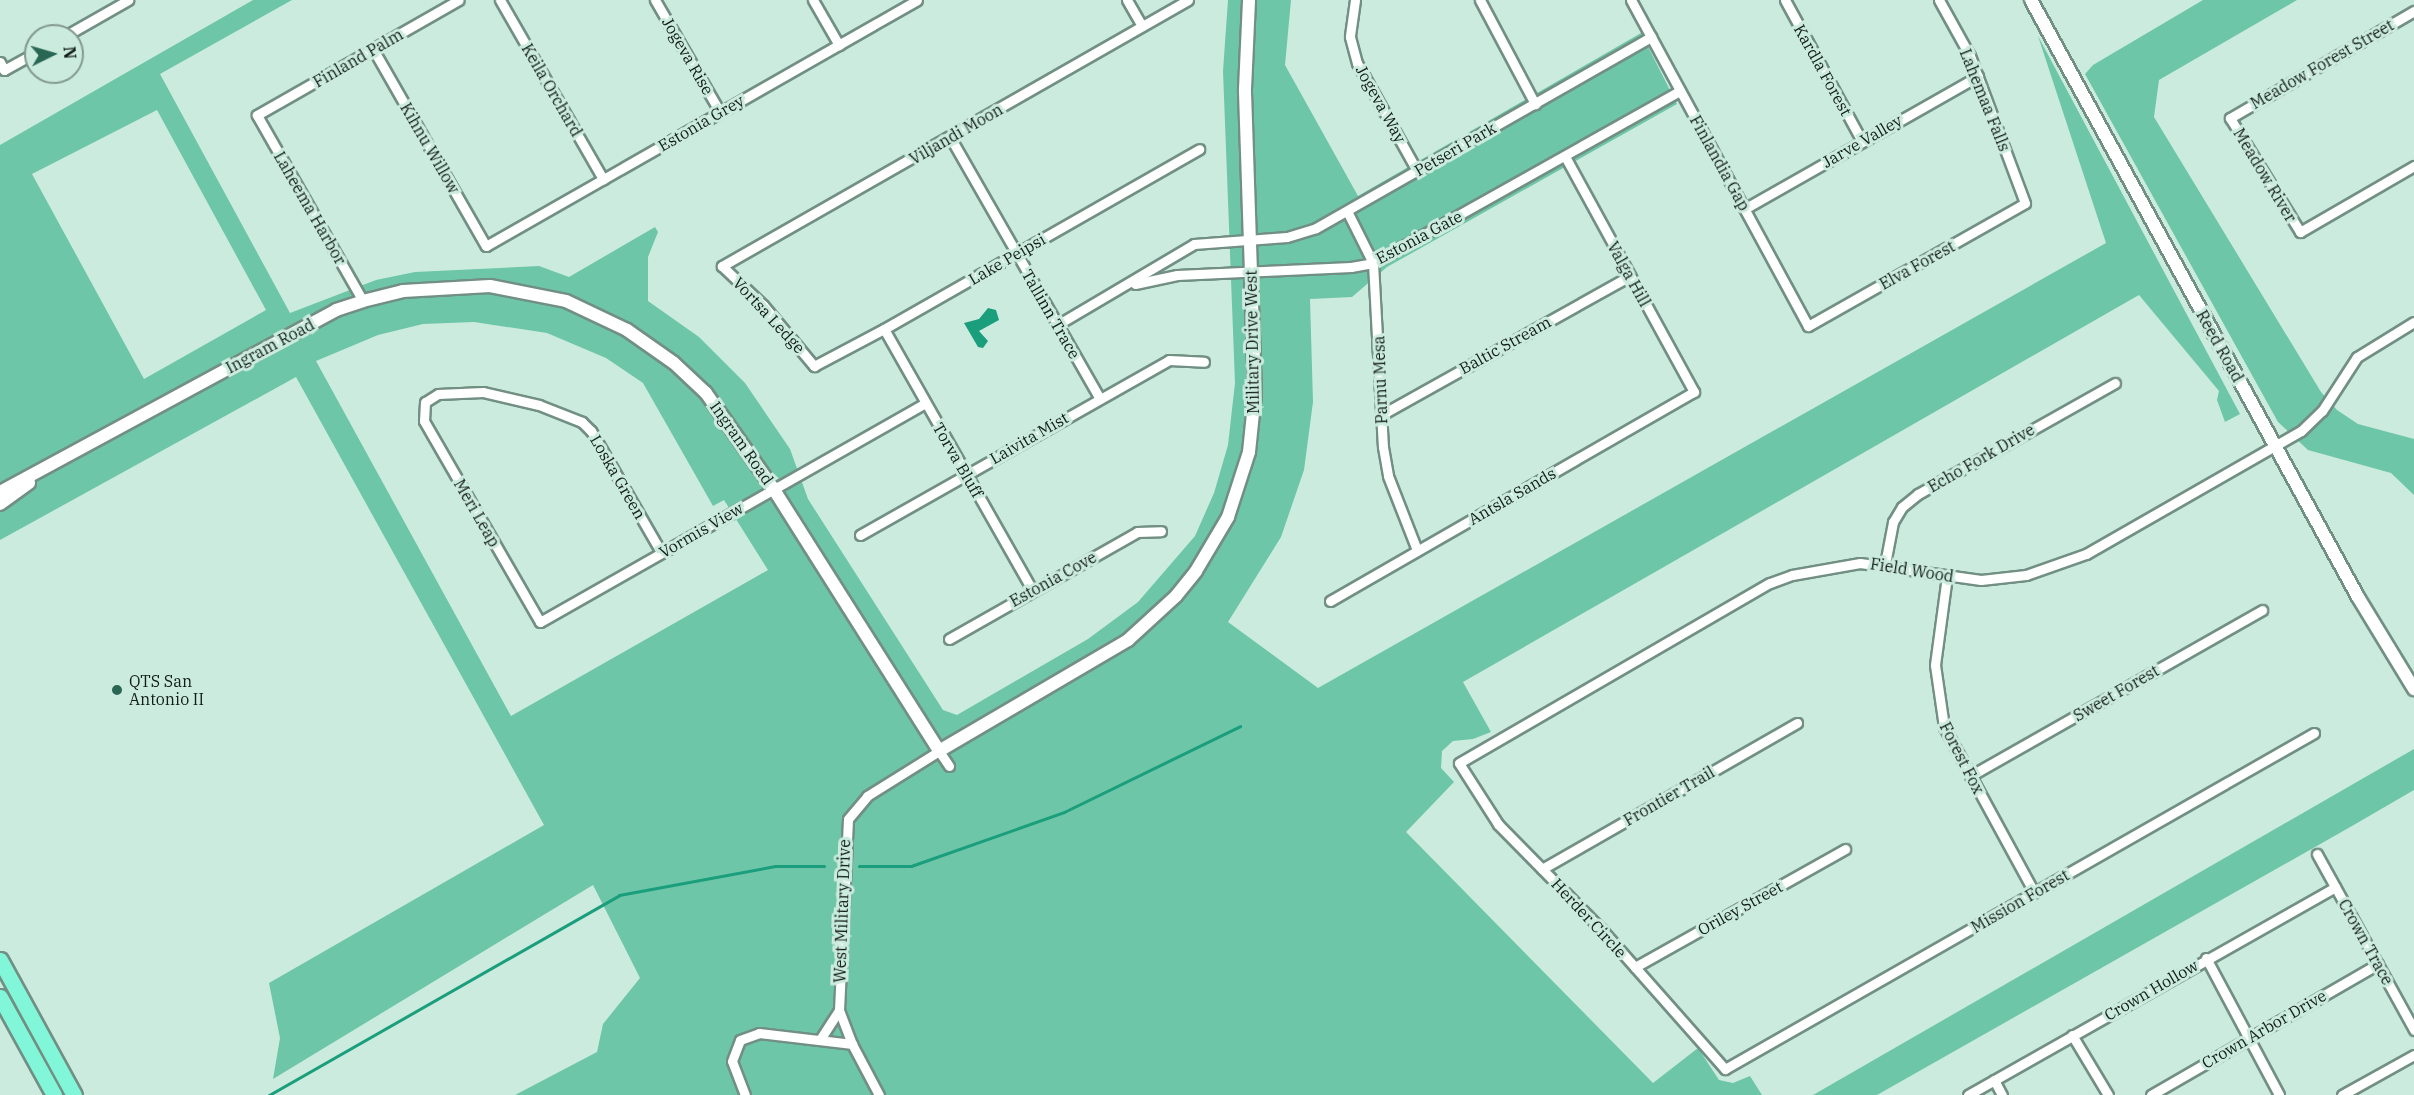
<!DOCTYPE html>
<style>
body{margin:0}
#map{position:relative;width:2414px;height:1095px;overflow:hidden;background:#ccebdf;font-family:"IBM Plex Serif",serif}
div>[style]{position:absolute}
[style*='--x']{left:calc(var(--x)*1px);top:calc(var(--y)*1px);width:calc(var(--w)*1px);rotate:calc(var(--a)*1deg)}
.green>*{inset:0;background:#6dc6a8}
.water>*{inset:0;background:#1a9e7c}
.stream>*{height:3px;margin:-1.5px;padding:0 1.5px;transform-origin:1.5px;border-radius:1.5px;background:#1a9e7c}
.roads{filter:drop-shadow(2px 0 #728f84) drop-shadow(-2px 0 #728f84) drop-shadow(0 2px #728f84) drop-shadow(0 -2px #728f84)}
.minor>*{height:9px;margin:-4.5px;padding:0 4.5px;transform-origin:4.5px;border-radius:4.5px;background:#fff}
.tertiary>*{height:12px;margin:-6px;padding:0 6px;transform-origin:6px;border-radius:6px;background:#fff}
.primary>*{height:15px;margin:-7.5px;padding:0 7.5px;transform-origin:7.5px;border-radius:7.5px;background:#82f6d8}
.dots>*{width:16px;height:16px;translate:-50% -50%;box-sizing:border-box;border:3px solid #ccebdf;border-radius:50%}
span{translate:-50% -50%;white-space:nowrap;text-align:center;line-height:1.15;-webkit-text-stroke:6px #ccebdf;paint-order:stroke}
.street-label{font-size:16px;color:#121d19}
.poi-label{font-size:16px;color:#121d19}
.left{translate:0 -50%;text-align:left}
.north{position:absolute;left:24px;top:24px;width:60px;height:60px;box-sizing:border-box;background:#ccebdf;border:2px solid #829990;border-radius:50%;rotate:85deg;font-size:16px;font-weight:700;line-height:24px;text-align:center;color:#121d19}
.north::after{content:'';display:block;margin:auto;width:21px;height:27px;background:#296754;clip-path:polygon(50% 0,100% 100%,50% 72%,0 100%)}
</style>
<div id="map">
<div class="green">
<i style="clip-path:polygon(evenodd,253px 0,292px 0,160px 74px,290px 313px,376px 280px,415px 272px,539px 266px,569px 277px,655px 227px,658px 232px,648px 257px,648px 301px,699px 337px,745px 383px,790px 449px,808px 499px,943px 710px,957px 715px,1088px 639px,1138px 602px,1195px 536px,1214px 493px,1228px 445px,1235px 383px,1223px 71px,1228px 0,1291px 0,1285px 65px,1358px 196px,1641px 33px,1677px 104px,1387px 267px,1352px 297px,1310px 299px,1313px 402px,1304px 470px,1281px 537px,1228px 622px,1318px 688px,2106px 243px,2038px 36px,2240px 414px,2225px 422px,2217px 400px,2219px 391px,2139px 295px,1463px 682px,1491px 732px,1473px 739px,1453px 741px,1442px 751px,1441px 768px,1454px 782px,1406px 832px,1653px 1083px,1698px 1048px,1719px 1080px,1733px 1083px,1750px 1076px,1762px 1095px,515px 1095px,597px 1052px,603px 1024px,640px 978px,593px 885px,273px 1079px,280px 1038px,269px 983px,544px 825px,296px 377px,0 540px,0 145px,253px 0,157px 110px,266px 310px,144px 379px,32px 174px,157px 110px,253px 0,474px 322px,547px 333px,606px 358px,643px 383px,713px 506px,724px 500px,768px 570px,511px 716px,316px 361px,378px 335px,423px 324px,474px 322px)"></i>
<i style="clip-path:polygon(2203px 0,2297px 0,2159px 80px,2154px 117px,2321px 392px,2337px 410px,2358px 424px,2414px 439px,2414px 495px,2391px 473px,2308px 450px,2278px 422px,2085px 74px,2093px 65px)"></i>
<i style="clip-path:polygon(2414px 749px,2414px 790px,2352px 826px,1877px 1095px,1813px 1095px)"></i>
</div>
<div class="water">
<i style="clip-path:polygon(988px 308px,996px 310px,999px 320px,979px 331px,988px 341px,983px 348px,978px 347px,964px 323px,979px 319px)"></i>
</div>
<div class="stream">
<i style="--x:859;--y:866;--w:52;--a:0"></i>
<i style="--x:911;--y:866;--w:162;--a:-19.4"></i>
<i style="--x:1064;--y:812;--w:196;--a:-26"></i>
<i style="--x:269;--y:1095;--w:403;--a:-29.7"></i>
<i style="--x:619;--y:895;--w:159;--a:-10.5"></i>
<i style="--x:775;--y:866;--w:49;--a:0"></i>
</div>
<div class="roads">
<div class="minor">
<i style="--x:500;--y:0;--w:207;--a:60.1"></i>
<i style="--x:655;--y:0;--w:129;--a:59.9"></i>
<i style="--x:813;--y:0;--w:52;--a:60"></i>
<i style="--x:1127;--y:0;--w:30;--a:60"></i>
<i style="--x:1188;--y:0;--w:537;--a:150.28"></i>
<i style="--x:722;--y:266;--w:57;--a:43.6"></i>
<i style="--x:763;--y:305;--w:80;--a:50.1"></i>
<i style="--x:814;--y:366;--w:79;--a:-27.9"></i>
<i style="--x:884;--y:329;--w:363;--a:-29.7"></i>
<i style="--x:1355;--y:0;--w:37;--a:98"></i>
<i style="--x:1350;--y:37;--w:27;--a:75"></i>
<i style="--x:1357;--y:63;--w:124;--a:60.9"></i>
<i style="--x:1480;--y:0;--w:118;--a:62.1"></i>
<i style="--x:1631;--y:0;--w:371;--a:61.5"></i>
<i style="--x:1808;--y:326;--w:249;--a:-29.5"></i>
<i style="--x:2025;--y:203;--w:157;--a:-110.5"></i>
<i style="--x:1970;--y:56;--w:64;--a:-119"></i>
<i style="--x:1785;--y:0;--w:161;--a:61.4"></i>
<i style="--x:2414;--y:11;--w:213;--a:149.8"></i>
<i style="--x:2230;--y:118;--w:134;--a:58.4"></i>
<i style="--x:2300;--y:232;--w:132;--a:-30.1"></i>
<i style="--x:65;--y:36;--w:73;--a:-29.7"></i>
<i style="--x:373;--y:49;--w:227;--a:60.2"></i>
<i style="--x:486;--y:246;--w:496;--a:-29.7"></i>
<i style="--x:0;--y:62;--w:9;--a:63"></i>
<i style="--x:4;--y:70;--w:37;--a:-29"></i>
<i style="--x:950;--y:137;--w:300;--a:60.2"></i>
<i style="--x:1746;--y:208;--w:267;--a:-29.6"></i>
<i style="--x:1347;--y:211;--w:58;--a:63.4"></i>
<i style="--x:1373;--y:263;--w:184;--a:86.9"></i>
<i style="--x:1383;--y:447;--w:29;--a:80"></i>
<i style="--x:1388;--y:476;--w:79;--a:68.6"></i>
<i style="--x:1135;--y:284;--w:43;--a:-12.1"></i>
<i style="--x:1177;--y:275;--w:174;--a:-2.6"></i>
<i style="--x:1351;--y:267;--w:22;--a:-10"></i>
<i style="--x:1373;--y:263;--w:352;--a:-29.3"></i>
<i style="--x:363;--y:301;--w:214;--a:-119.7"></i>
<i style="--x:257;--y:115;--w:232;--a:-29.7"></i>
<i style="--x:1057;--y:325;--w:159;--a:-30.6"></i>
<i style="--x:1194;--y:244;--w:93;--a:-4.3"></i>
<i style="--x:1287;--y:237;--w:30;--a:-17"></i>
<i style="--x:1316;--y:228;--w:386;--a:-29.7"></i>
<i style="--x:884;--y:329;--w:300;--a:60.4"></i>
<i style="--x:1381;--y:415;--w:285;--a:-29.2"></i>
<i style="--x:860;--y:535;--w:355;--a:-29.5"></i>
<i style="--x:1169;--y:360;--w:35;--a:3"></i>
<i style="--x:661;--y:552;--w:140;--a:-120"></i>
<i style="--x:591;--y:431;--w:13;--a:-135"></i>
<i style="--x:582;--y:422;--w:46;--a:-158.4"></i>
<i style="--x:539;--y:405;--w:57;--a:-166.9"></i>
<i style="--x:483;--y:392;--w:45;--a:177.5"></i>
<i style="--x:438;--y:394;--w:15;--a:148"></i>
<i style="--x:425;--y:402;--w:19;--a:93"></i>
<i style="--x:424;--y:421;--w:232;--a:60"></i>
<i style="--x:540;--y:622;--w:443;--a:-29.6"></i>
<i style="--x:1885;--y:564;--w:43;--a:-79.2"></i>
<i style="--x:1893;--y:522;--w:17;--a:-59"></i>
<i style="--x:1902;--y:507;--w:21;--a:-39"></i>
<i style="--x:1918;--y:494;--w:226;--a:-29.4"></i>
<i style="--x:1947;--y:576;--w:90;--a:97.7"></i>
<i style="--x:1935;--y:665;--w:63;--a:81.7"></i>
<i style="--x:1944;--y:727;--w:188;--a:61.4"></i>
<i style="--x:1330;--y:601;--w:420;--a:-29.9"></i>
<i style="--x:1694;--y:392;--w:269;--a:-118.7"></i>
<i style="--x:949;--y:639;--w:216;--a:-29.6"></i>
<i style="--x:1137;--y:532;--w:24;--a:-2"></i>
<i style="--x:2314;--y:733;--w:678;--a:150.3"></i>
<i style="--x:1725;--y:1069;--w:186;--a:-131.5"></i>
<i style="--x:1602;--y:930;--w:148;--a:-134.5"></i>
<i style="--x:1498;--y:824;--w:72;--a:-122.6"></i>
<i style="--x:1459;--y:763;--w:359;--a:-30.1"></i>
<i style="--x:1770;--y:583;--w:23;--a:-20"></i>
<i style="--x:1792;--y:575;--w:69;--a:-10"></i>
<i style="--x:1860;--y:563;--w:122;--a:8"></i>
<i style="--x:1981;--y:580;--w:45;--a:-6.3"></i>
<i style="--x:2026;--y:575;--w:64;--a:-19.3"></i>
<i style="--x:2086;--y:554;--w:248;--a:-29.8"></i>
<i style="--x:2301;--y:431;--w:29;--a:-44"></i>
<i style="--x:2322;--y:411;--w:64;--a:-57.1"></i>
<i style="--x:2357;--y:357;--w:67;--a:-31.6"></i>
<i style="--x:1970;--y:776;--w:336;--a:-29.6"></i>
<i style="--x:2317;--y:854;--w:201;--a:61.1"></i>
<i style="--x:1542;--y:869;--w:294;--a:-29.8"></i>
<i style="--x:2206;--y:958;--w:155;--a:61.9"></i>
<i style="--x:1635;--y:967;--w:241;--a:-29.3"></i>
<i style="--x:2072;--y:1035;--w:70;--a:59"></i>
<i style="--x:821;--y:1038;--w:33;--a:-57"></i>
<i style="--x:852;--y:1044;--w:36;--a:-111"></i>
<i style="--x:839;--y:1010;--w:191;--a:-87.3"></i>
<i style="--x:848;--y:819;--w:30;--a:-50"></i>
<i style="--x:867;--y:796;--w:85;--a:-32"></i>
<i style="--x:939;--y:751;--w:18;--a:56"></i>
<i style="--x:1994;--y:1080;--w:17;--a:62"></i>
<i style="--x:745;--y:1095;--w:36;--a:-111"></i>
<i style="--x:732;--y:1061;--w:22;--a:-69"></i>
<i style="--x:740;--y:1040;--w:20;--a:-20"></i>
<i style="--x:759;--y:1033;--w:94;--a:6.7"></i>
<i style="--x:852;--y:1044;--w:58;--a:62.1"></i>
<i style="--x:1968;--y:1095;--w:422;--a:-29.5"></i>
<i style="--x:2151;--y:1095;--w:262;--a:-30"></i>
<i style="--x:2342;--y:1095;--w:82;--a:-29.1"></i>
</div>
<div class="tertiary">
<i style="--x:2031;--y:0;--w:681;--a:61.29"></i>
<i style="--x:2358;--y:597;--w:108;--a:58.7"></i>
<i style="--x:0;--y:492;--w:382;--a:-28.4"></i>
<i style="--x:336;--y:310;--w:28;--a:-18"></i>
<i style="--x:363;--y:301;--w:41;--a:-14"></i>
<i style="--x:403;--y:291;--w:87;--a:-3.3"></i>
<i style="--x:490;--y:286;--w:77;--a:11.2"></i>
<i style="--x:566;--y:301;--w:68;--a:25.4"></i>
<i style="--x:627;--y:330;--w:57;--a:35.1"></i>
<i style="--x:674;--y:363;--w:44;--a:43.2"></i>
<i style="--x:706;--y:393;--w:116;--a:54.8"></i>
<i style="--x:773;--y:488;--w:311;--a:57.7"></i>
<i style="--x:939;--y:751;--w:219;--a:-30.4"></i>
<i style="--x:1128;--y:640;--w:65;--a:-42.5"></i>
<i style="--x:1176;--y:596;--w:32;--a:-51"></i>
<i style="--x:1196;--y:571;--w:63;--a:-59.3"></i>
<i style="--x:1228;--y:517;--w:68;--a:-72.1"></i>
<i style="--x:1249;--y:452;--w:58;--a:-84.1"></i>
<i style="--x:1255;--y:394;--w:305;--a:-91.9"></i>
<i style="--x:1245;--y:89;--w:89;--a:-87.4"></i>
<i style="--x:0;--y:504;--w:36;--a:-36"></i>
</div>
<div class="primary">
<i style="--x:0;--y:960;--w:154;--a:61.3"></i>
<i style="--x:0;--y:997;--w:112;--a:61.1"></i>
</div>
</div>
<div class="dots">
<i style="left:117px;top:690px;background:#296754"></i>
</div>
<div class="street-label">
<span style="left:688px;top:56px;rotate:60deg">Jogeva Rise</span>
<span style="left:358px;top:58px;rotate:-30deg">Finland Palm</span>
<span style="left:2322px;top:64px;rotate:-30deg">Meadow Forest Street</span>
<span style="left:1823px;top:70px;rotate:61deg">Kardla Forest</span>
<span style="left:552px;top:90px;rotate:60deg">Keila Orchard</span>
<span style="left:1985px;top:100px;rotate:68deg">Lahemaa Falls</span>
<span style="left:1381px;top:104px;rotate:61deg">Jogeva Way</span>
<span style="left:701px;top:123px;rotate:-30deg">Estonia Grey</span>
<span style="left:956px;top:134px;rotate:-30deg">Viljandi Moon</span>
<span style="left:1862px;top:141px;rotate:-30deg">Jarve Valley</span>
<span style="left:430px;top:148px;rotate:60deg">Kihnu Willow</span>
<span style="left:1455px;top:149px;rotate:-30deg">Petseri Park</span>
<span style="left:1720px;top:163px;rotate:61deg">Finlandia Gap</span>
<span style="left:2265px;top:175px;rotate:59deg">Meadow River</span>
<span style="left:310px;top:208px;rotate:60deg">Laheema Harbor</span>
<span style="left:1419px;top:237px;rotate:-28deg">Estonia Gate</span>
<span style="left:1007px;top:259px;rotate:-30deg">Lake Peipsi</span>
<span style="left:1917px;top:265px;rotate:-29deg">Elva Forest</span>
<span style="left:1629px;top:274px;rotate:61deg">Valga Hill</span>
<span style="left:1051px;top:314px;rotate:60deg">Tallinn Trace</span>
<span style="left:769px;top:315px;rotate:47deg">Vortsa Ledge</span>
<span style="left:1252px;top:342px;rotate:-91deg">Military Drive West</span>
<span style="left:1505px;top:345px;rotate:-29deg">Baltic Stream</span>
<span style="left:270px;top:346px;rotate:-28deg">Ingram Road</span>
<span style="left:2220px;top:346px;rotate:61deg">Reed Road</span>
<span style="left:1380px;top:380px;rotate:-92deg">Parnu Mesa</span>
<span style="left:1029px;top:438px;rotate:-30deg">Laivita Mist</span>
<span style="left:742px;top:443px;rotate:55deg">Ingram Road</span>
<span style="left:1981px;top:458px;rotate:-30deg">Echo Fork Drive</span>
<span style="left:958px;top:460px;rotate:60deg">Torva Bluff</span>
<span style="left:618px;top:477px;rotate:60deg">Loska Green</span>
<span style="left:1512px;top:496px;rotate:-30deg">Antsla Sands</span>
<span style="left:477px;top:513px;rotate:60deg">Meri Leap</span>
<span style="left:701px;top:530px;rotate:-30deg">Vormis View</span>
<span style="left:1912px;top:570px;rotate:9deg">Field Wood</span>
<span style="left:1053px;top:579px;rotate:-29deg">Estonia Cove</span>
<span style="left:2116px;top:693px;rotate:-30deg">Sweet Forest</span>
<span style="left:1962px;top:758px;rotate:63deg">Forest Fox</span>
<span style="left:1669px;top:796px;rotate:-30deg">Frontier Trail</span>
<span style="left:2020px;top:901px;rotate:-30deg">Mission Forest</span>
<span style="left:1740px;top:908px;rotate:-29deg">Oriley Street</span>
<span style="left:842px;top:911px;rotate:-88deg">West Military Drive</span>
<span style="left:1589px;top:918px;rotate:47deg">Herder Circle</span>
<span style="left:2366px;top:942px;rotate:61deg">Crown Trace</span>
<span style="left:2151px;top:990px;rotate:-30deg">Crown Hollow</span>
<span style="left:2264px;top:1029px;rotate:-30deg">Crown Arbor Drive</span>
</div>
<div class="poi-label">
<span class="left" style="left:129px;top:690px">QTS San<br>Antonio II</span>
</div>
<div class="north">N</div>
</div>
